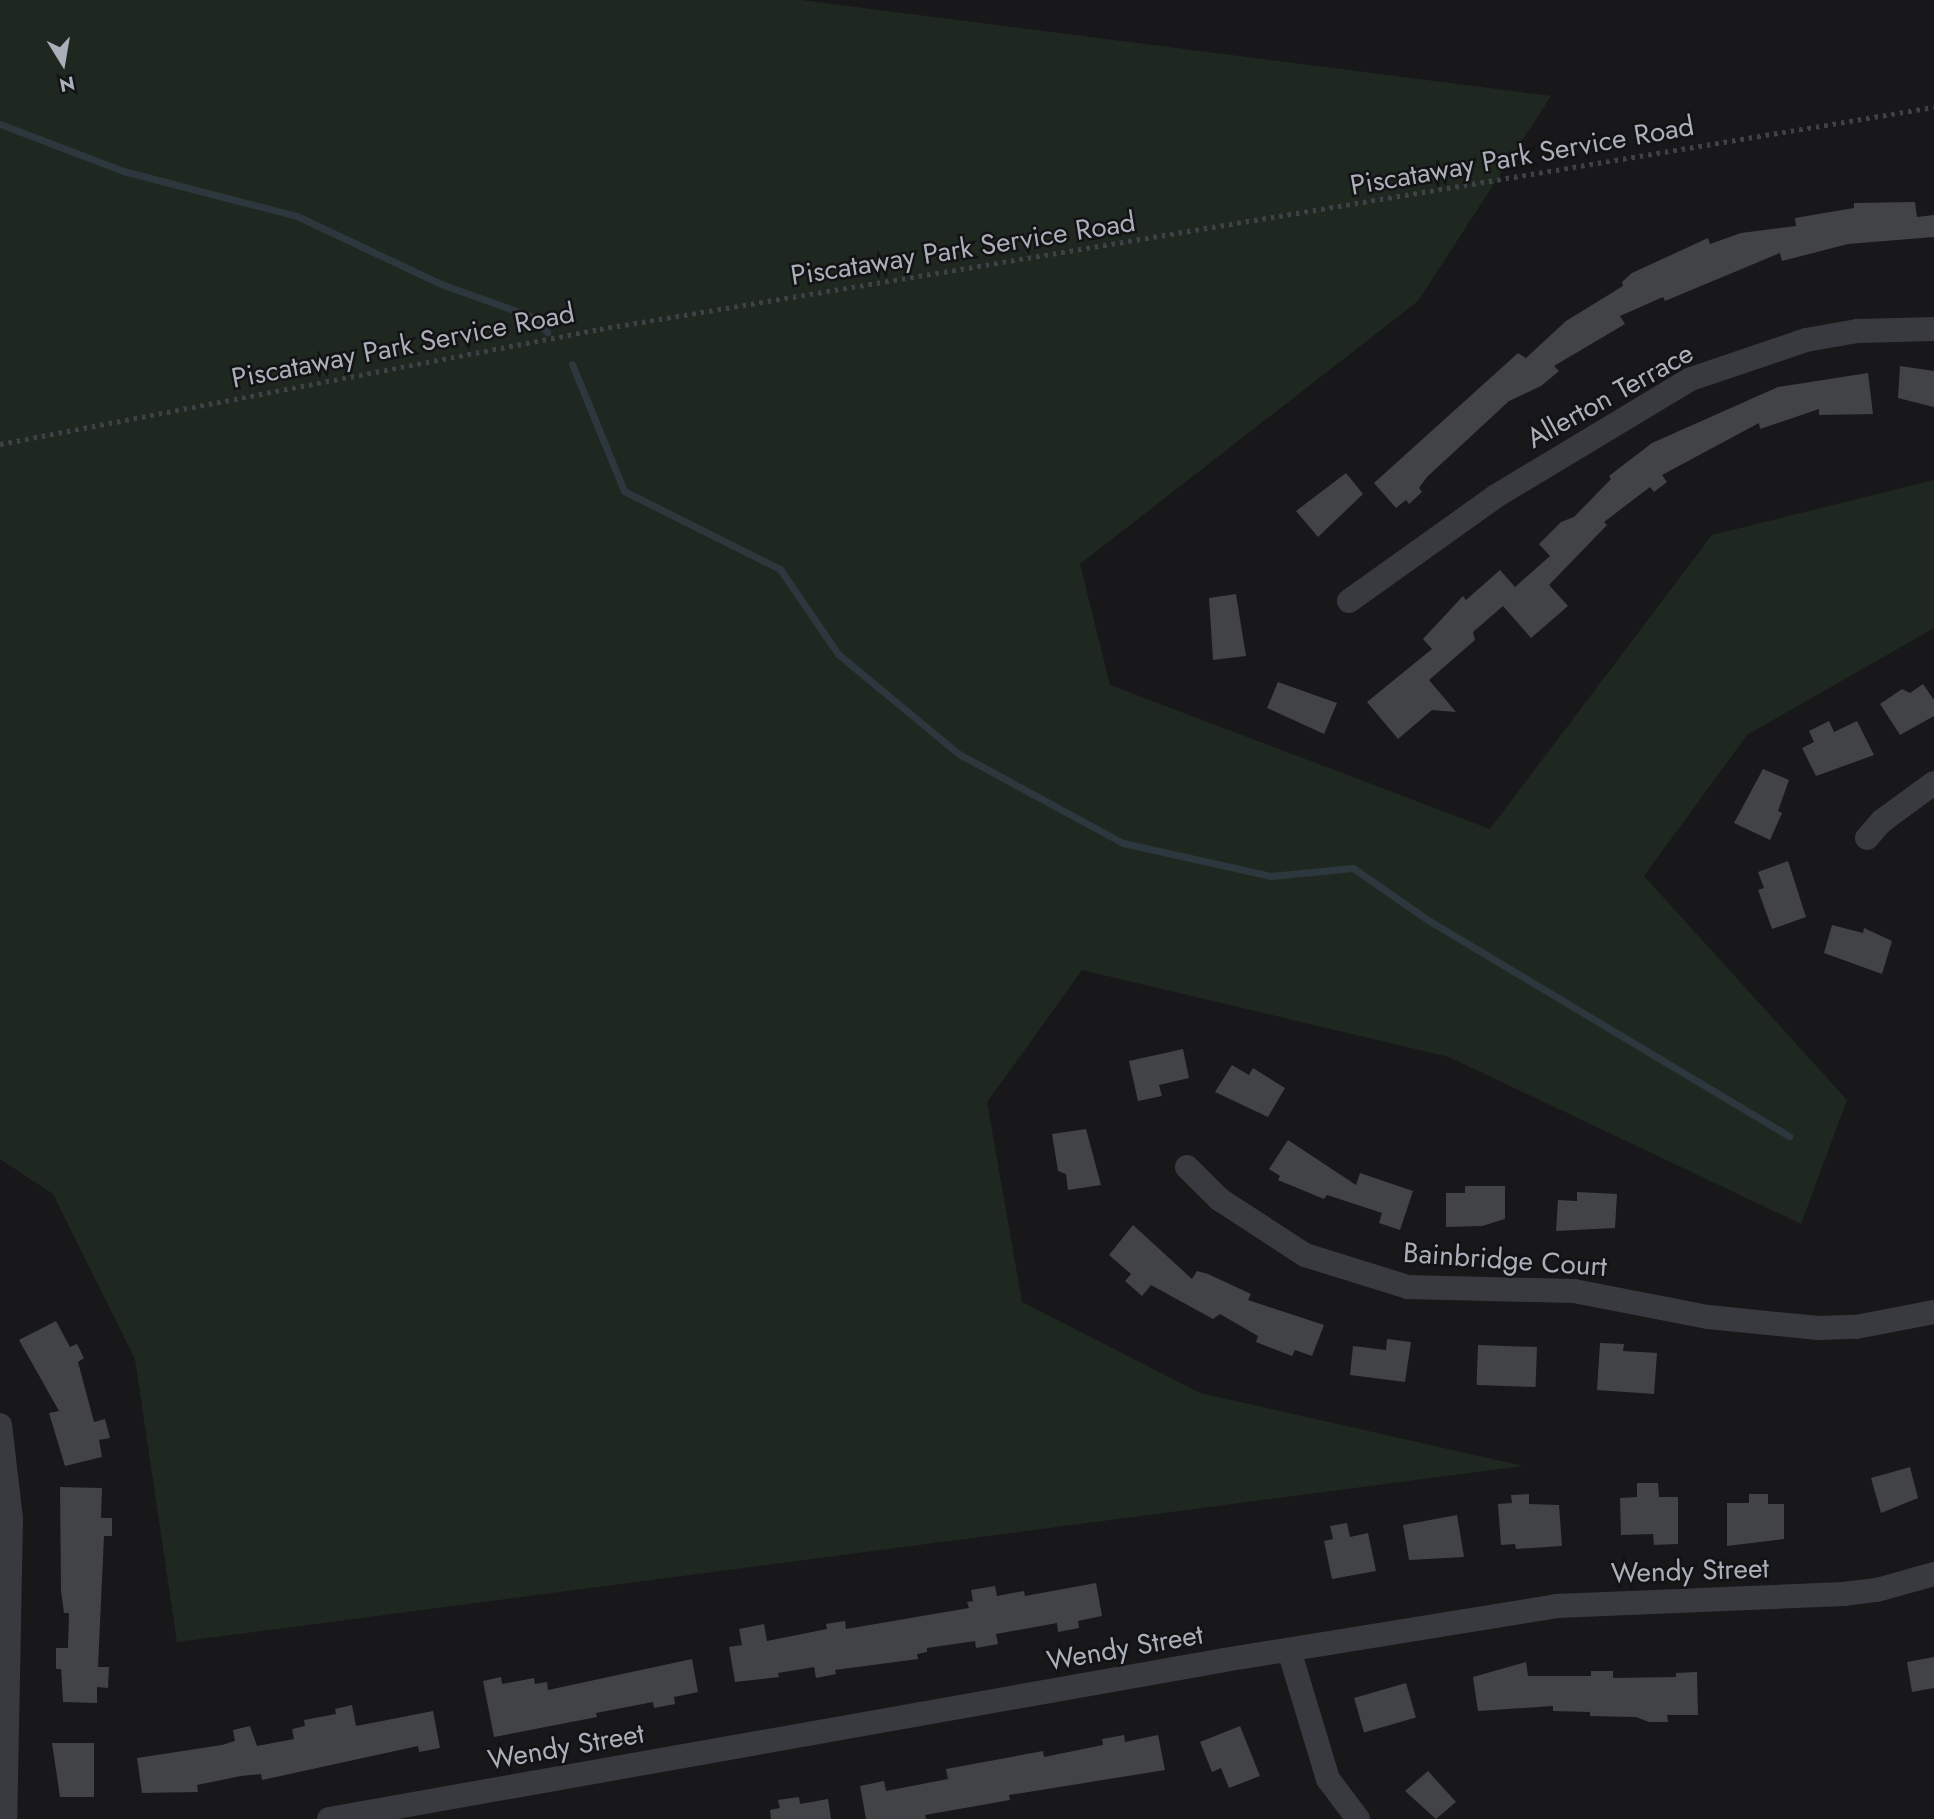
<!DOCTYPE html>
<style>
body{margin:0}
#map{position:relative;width:1934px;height:1819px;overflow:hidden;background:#18181a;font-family:Jost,sans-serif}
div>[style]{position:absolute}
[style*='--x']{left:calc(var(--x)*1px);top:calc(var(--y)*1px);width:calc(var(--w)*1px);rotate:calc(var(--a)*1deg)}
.green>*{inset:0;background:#1f2820}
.stream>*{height:7px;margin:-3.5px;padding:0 3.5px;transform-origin:3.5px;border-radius:3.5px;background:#2d373e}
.building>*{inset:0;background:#424347;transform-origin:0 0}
.path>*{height:4.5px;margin-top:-2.25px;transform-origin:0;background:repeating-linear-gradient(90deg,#3e4146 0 3.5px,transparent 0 8.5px)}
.street>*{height:24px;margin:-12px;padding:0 12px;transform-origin:12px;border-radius:12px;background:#383a3f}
span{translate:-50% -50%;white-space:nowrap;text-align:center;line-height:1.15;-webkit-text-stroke:5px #131315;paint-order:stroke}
.street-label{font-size:28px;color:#aaafba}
.north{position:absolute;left:28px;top:28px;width:70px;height:70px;-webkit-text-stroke:5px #131315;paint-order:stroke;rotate:169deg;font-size:19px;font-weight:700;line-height:28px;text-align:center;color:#aaafba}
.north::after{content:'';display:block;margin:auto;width:24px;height:32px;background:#aaafba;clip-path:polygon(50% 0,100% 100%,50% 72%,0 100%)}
</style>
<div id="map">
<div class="green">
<i style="clip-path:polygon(0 0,801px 0,1551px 96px,1418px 301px,1080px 564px,1110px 685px,1490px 829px,1712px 535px,1934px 480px,1934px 628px,1747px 735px,1644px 876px,1847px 1100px,1801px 1224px,1449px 1057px,1082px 970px,987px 1102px,1022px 1302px,1200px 1393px,1523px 1466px,177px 1642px,135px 1359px,53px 1194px,0 1159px)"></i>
</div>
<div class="stream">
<i style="--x:0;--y:124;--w:132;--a:20.9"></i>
<i style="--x:123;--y:171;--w:180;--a:14.5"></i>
<i style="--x:297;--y:216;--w:159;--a:25.3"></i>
<i style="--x:441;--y:284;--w:98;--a:19.7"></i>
<i style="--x:533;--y:317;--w:21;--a:47"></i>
<i style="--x:572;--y:364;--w:137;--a:67.7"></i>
<i style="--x:624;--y:491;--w:174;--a:26.6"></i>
<i style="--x:780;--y:569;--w:103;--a:55.7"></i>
<i style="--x:838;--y:654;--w:157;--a:39.6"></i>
<i style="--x:959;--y:754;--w:187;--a:28.5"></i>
<i style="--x:1123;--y:843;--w:152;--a:12.6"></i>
<i style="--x:1271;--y:876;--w:82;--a:-5.6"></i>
<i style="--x:1353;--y:868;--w:91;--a:34.7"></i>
<i style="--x:1428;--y:920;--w:421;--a:30.9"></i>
</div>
<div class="building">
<i style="clip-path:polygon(1915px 202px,1917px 217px,1934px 215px,1934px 237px,1848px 244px,1782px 261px,1780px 253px,1665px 301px,1663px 297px,1620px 316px,1625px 324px,1554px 366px,1559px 371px,1541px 386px,1509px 401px,1427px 477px,1419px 488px,1422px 492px,1409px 504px,1406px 500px,1396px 508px,1374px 483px,1518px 353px,1526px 358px,1566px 321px,1623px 286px,1622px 282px,1632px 273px,1708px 238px,1710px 244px,1741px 233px,1796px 226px,1795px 218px,1854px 208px,1854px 203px)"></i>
<i style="clip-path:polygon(1900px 366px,1934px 371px,1934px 407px,1898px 398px)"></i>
<i style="clip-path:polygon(1868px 373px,1873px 414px,1819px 415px,1819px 409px,1760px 429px,1759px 423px,1662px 475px,1667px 482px,1654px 492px,1650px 487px,1604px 522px,1607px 525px,1549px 585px,1568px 606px,1531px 638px,1503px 606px,1473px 632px,1475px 640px,1429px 680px,1456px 712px,1432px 710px,1398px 739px,1367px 702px,1432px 649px,1423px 639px,1463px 596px,1466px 600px,1500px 570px,1515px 587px,1550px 556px,1539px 544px,1561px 522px,1574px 517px,1611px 479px,1609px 476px,1652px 443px,1778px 387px)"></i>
<i style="clip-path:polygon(1346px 473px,1363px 494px,1318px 537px,1296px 511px)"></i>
<i style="clip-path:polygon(1236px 594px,1246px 656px,1213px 660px,1209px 598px)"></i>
<i style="clip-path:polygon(1278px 682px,1337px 703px,1324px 734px,1267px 708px)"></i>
<i style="clip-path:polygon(1923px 684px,1934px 700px,1934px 716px,1900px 735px,1880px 704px,1902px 689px,1910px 693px)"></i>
<i style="clip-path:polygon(1829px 721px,1834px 732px,1857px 721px,1874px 755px,1816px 776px,1802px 748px,1814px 742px,1809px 731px)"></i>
<i style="clip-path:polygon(1763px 769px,1789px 780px,1778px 811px,1782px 813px,1770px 840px,1734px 823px)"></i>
<i style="clip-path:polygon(1788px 861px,1806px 917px,1772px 929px,1758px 890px,1764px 888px,1758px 872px)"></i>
<i style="clip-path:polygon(1832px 925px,1863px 933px,1864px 928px,1892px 941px,1882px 974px,1824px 953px)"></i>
<i style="clip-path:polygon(1183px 1049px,1189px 1078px,1159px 1085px,1162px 1096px,1138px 1101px,1129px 1061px)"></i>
<i style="clip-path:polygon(1232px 1065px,1249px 1075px,1253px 1068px,1285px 1088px,1268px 1117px,1215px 1092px)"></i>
<i style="clip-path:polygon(1086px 1129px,1101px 1185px,1068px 1190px,1066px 1174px,1058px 1171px,1052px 1134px)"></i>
<i style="clip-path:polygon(1288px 1140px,1356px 1185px,1360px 1173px,1413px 1191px,1400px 1230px,1379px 1223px,1382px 1213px,1327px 1195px,1324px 1199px,1278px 1180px,1280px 1176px,1269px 1169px)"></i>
<i style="clip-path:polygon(1465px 1186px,1505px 1186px,1505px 1219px,1482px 1226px,1446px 1227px,1446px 1193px,1465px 1193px)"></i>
<i style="clip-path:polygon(1577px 1192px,1617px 1194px,1615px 1228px,1556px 1231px,1558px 1200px,1577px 1201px)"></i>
<i style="clip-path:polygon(1133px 1225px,1192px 1279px,1197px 1271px,1208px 1274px,1251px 1294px,1248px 1300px,1324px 1325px,1312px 1356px,1295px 1350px,1292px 1356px,1256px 1342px,1258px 1336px,1220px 1314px,1213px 1319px,1151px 1285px,1142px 1296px,1125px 1281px,1131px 1274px,1109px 1255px)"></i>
<i style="clip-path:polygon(56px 1321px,70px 1347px,77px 1344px,84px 1358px,78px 1362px,94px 1422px,105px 1419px,110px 1438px,99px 1440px,102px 1457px,65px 1466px,49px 1413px,59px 1411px,19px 1340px)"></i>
<i style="clip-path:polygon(1387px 1339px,1411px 1342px,1405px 1382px,1350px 1375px,1353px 1346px,1386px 1350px)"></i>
<i style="clip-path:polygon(1600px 1343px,1624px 1344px,1623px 1351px,1657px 1353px,1654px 1394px,1597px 1390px)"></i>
<i style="left:1478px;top:1345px;width:59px;height:40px;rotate:2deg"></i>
<i style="clip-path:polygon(1910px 1467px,1918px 1498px,1881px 1513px,1871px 1478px)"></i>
<i style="clip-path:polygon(1637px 1483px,1658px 1483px,1659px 1497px,1678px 1497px,1678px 1544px,1654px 1545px,1653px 1534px,1621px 1535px,1620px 1498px,1637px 1497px)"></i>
<i style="clip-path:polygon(60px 1487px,102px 1488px,101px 1518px,112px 1518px,112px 1536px,104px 1536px,98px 1667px,109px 1667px,108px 1688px,97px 1687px,97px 1703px,63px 1702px,61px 1669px,56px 1669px,56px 1648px,68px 1648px,69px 1613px,64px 1613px,61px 1591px)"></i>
<i style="clip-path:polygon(1529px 1494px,1529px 1504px,1559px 1505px,1562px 1546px,1516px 1549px,1515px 1544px,1501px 1545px,1498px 1504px,1512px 1503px,1511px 1495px)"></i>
<i style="clip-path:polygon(1749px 1494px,1768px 1494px,1768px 1504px,1784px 1504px,1784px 1539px,1727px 1546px,1727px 1503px,1749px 1503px)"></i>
<i style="clip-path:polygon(1457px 1515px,1464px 1557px,1409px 1560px,1403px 1525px)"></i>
<i style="clip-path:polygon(1347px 1523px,1350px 1537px,1368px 1533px,1376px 1571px,1332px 1579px,1324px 1541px,1333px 1539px,1330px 1526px)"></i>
<i style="clip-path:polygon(1096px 1583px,1102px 1616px,1078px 1621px,1079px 1628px,1058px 1632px,1057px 1623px,996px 1634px,998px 1644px,976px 1648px,975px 1641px,927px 1648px,927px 1652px,917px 1654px,918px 1659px,835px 1670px,836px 1674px,816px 1678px,814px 1667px,778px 1673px,779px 1677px,735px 1682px,729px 1647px,742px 1645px,739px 1629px,764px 1624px,767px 1641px,827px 1629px,826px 1624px,845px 1621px,846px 1629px,969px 1608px,967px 1602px,973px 1601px,971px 1590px,995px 1586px,997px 1596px,1024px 1591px,1025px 1596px)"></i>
<i style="clip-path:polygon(1934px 1657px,1934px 1688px,1912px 1692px,1907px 1662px)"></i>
<i style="clip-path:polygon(692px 1659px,698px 1692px,674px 1697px,675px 1704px,654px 1708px,653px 1702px,596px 1713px,597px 1717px,494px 1737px,483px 1681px,501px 1677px,502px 1684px,534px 1678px,535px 1684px,547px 1682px,548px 1690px)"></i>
<i style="clip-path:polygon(1526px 1662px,1528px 1676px,1591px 1676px,1591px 1671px,1613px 1671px,1613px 1678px,1676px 1677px,1676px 1673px,1697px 1672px,1698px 1715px,1667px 1715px,1668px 1722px,1649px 1722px,1636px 1717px,1590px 1716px,1590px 1712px,1553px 1711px,1553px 1706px,1478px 1711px,1473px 1677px)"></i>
<i style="left:1406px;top:1683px;width:36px;height:54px;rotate:74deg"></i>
<i style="clip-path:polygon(352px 1705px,356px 1726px,433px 1711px,440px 1748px,419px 1752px,418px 1746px,262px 1780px,261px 1774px,241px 1776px,197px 1785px,198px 1792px,142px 1793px,137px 1758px,222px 1745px,235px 1741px,233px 1730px,250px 1726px,257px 1746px,294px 1739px,292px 1729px,305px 1726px,304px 1720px,336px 1714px,335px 1709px)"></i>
<i style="clip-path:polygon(1240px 1726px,1260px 1776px,1229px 1788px,1221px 1768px,1212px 1772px,1200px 1742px)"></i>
<i style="clip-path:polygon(1124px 1735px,1125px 1742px,1158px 1735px,1165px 1770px,1009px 1795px,1010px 1800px,925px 1815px,926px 1819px,866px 1819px,860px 1786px,884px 1781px,886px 1791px,948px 1779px,946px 1769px,1043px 1751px,1044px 1757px,1103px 1745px,1102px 1739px)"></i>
<i style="clip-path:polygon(52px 1743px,94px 1743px,94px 1797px,60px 1797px)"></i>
<i style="clip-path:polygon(1428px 1771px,1456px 1802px,1436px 1819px,1405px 1791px)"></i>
<i style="clip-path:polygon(799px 1797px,800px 1804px,828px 1799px,831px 1819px,771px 1819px,770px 1810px,780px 1808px,778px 1800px)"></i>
</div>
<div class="path">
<i style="--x:0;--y:444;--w:611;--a:-10.85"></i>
<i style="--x:600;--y:329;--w:1352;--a:-9.45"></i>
</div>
<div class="street">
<i style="--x:1349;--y:601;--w:181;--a:-35.5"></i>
<i style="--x:1496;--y:496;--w:227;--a:-31"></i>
<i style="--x:1691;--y:379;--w:121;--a:-18.7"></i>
<i style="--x:1806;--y:340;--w:52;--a:-10"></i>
<i style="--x:1857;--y:331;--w:77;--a:-1.5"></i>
<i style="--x:1867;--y:838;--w:23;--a:-49"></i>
<i style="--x:1882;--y:821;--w:64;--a:-36.2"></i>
<i style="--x:1187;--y:1167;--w:45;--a:45"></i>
<i style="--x:1219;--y:1199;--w:103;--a:33.1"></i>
<i style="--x:1305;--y:1255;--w:108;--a:17.3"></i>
<i style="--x:1408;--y:1287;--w:166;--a:1.4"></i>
<i style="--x:1574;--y:1291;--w:136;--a:11"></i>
<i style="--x:1708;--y:1317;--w:111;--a:5.7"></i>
<i style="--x:1818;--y:1328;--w:38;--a:-2"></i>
<i style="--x:1856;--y:1327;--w:79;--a:-10.9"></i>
<i style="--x:0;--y:1425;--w:95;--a:83.3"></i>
<i style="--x:11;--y:1519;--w:300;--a:91.1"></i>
<i style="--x:1289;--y:1650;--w:135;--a:73.2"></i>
<i style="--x:1328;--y:1779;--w:50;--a:53.1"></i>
<i style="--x:329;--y:1819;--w:909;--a:-10.07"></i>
<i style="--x:1224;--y:1660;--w:337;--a:-9.2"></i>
<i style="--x:1557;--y:1606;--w:286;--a:-2.4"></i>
<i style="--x:1843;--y:1594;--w:34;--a:-7"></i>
<i style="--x:1877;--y:1590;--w:59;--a:-15.7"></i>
</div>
<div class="street-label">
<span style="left:1522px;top:156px;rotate:-10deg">Piscataway Park Service Road</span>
<span style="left:963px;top:249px;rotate:-9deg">Piscataway Park Service Road</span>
<span style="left:403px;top:346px;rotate:-11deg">Piscataway Park Service Road</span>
<span style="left:1610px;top:396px;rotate:-29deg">Allerton Terrace</span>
<span style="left:1505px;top:1260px;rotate:4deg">Bainbridge Court</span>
<span style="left:1690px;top:1571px;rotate:-2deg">Wendy Street</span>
<span style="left:1125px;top:1648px;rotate:-10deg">Wendy Street</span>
<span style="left:566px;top:1747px;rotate:-10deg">Wendy Street</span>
</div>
<div class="north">N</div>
</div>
